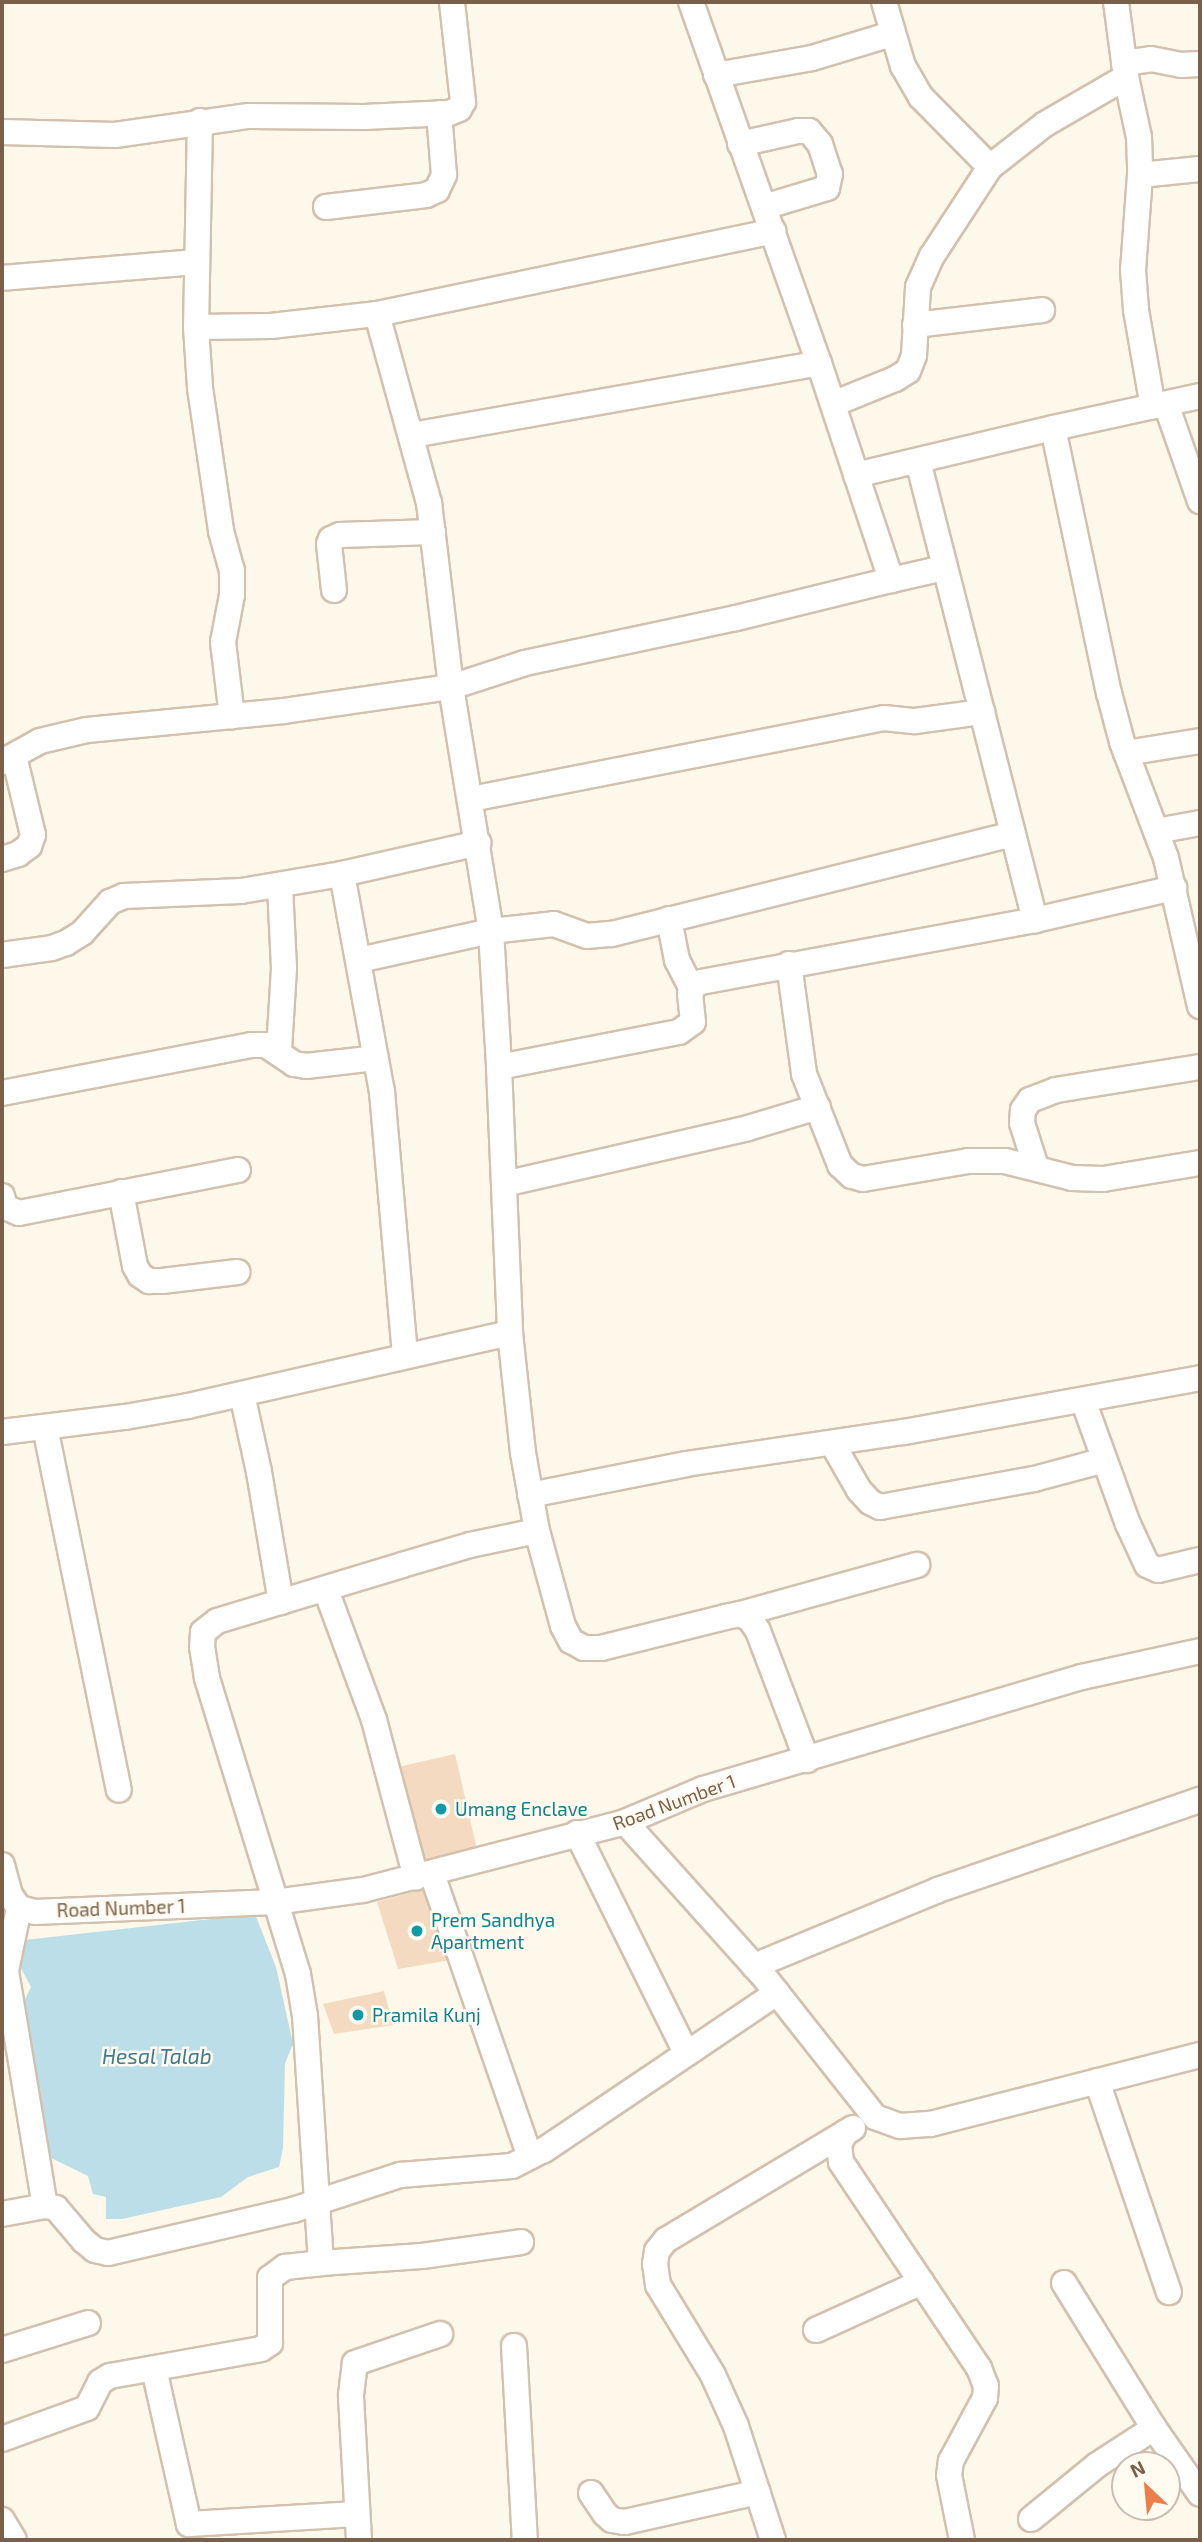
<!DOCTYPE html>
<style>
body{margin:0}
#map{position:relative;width:1202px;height:2542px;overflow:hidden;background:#fdf8ea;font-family:"Exo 2",sans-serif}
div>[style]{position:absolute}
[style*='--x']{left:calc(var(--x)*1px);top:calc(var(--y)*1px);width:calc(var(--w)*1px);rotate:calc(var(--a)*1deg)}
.water>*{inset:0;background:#bcdee9}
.building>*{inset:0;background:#f4dac0;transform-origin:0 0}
.roads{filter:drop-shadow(2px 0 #d1c1ae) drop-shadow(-2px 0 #d1c1ae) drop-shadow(0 2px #d1c1ae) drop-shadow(0 -2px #d1c1ae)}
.minor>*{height:24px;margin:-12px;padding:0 12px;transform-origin:12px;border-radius:12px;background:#fff}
.dots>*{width:19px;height:19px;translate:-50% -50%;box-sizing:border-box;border:4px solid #fffbf1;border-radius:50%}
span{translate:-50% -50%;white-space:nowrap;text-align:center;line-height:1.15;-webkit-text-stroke:5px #fffbf1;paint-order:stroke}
.street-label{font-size:19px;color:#7a604b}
.culture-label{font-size:19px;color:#0d838f}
.left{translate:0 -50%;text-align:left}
.water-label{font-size:21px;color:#427a8f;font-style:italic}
.frame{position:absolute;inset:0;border:4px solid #7a604b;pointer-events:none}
.north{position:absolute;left:1111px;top:2451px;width:70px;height:70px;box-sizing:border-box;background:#fffbf1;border:2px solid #cabdaf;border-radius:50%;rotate:334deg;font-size:19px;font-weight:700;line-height:28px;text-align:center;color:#7a604b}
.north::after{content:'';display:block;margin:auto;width:24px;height:32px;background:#ec7e4a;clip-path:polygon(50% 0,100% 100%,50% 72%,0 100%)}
</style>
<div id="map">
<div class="water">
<i style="clip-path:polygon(255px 1914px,276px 1967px,293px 2044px,285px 2063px,283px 2148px,279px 2167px,248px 2177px,221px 2197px,122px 2219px,106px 2219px,106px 2197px,93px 2194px,88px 2176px,41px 2153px,19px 2012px,31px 1987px,18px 1963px,25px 1940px)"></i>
</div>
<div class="building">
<i style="left:455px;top:1754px;width:96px;height:55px;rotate:77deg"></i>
<i style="clip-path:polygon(431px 1887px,457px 1959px,398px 1969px,377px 1902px)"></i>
<i style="clip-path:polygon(384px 1991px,393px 2025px,334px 2034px,323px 2004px)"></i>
</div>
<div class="roads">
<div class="minor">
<i style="--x:691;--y:2;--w:383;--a:70.5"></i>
<i style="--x:819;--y:363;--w:229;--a:71.6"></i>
<i style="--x:891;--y:580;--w:54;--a:-12.8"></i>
<i style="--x:884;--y:2;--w:67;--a:73.5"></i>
<i style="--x:903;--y:66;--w:36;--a:60"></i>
<i style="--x:921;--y:97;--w:98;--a:45.4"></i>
<i style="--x:1116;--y:2;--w:76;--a:82.4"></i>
<i style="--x:1126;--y:77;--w:61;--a:77.8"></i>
<i style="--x:1139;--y:137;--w:38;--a:88"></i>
<i style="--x:1140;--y:175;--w:95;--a:94.2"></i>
<i style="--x:1133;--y:270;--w:40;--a:85.7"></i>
<i style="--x:1136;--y:310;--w:98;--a:80.1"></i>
<i style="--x:1124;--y:63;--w:27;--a:-8"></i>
<i style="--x:1151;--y:59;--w:31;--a:11"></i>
<i style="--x:1181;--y:65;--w:19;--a:-3"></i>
<i style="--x:716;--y:75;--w:97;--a:-10"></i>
<i style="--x:812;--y:58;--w:84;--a:-16.7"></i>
<i style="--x:200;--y:121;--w:206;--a:91.1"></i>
<i style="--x:196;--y:327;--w:61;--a:86.2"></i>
<i style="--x:200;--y:388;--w:145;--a:81.6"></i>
<i style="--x:221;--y:531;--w:41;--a:74.6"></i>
<i style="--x:232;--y:571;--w:24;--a:90"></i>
<i style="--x:232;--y:595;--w:48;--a:100.8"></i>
<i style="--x:223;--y:642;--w:75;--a:83.1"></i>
<i style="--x:2;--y:132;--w:113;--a:1.5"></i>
<i style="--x:115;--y:135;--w:135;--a:-8.1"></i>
<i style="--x:249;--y:116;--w:115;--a:0.5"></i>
<i style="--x:364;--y:117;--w:85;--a:-2.7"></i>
<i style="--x:449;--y:113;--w:11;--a:-22"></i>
<i style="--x:459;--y:109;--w:8;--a:-60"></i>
<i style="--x:463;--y:102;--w:101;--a:-96.3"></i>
<i style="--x:740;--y:144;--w:59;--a:-12.6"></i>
<i style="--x:798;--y:131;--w:11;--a:0"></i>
<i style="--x:809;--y:131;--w:17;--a:50"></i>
<i style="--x:820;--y:144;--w:32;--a:72"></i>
<i style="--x:830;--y:174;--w:14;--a:102"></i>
<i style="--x:827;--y:188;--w:66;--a:163.2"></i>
<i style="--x:1140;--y:175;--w:60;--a:-5.7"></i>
<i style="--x:326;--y:207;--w:101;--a:-6.8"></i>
<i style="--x:426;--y:195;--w:12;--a:-24"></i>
<i style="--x:437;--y:190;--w:17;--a:-65"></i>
<i style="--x:444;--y:175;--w:62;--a:-94.6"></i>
<i style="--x:2;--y:278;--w:195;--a:-4.7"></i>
<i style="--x:915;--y:325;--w:128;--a:-6.7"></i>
<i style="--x:196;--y:327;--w:75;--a:-0.8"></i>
<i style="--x:271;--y:326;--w:107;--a:-6.5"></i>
<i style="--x:1200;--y:396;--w:150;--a:167.7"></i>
<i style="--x:1053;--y:428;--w:271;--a:78.1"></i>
<i style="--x:1109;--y:693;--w:51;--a:75.1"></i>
<i style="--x:1122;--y:742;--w:124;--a:69.2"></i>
<i style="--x:1166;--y:858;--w:152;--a:77.1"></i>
<i style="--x:833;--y:404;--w:67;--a:-22"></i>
<i style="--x:895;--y:379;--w:15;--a:-32"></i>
<i style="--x:908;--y:371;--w:17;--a:-69"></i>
<i style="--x:914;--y:355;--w:68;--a:-86.6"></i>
<i style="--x:918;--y:287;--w:34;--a:-66"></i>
<i style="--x:932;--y:256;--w:106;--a:-56.9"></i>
<i style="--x:990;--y:167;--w:70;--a:-38"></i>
<i style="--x:1045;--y:124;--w:94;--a:-30.1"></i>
<i style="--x:1166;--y:404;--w:103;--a:70.7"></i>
<i style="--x:412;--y:435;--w:413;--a:-10"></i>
<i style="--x:918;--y:461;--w:474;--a:75.7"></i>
<i style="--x:1035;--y:920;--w:143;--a:-13"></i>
<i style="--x:856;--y:475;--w:203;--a:-13.4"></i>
<i style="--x:891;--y:580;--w:160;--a:166.2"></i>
<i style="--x:736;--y:618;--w:216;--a:168"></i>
<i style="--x:525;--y:663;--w:78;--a:162"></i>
<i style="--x:451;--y:687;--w:247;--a:80.7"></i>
<i style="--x:491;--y:931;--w:136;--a:86.6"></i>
<i style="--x:499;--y:1067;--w:183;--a:-11"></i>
<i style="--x:679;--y:1032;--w:17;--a:-36"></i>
<i style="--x:693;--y:1022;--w:28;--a:-96"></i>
<i style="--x:690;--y:994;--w:11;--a:-63"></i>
<i style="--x:695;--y:984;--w:6;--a:-18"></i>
<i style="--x:701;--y:982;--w:340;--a:-10.5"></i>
<i style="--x:334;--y:590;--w:46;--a:-96.2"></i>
<i style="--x:329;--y:544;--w:5;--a:-68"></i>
<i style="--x:331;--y:539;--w:10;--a:-24"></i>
<i style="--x:340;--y:535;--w:93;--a:-1.8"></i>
<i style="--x:1126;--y:753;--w:75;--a:-9.2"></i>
<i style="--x:2;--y:762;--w:43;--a:-28.9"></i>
<i style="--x:40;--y:741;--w:48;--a:-13.2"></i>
<i style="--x:87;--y:730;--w:198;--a:-5.5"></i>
<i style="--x:284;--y:711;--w:169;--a:-8.2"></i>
<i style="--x:451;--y:687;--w:185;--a:-96.8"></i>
<i style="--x:429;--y:503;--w:196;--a:-105.4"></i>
<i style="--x:377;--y:314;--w:405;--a:-11.8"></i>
<i style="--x:471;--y:799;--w:421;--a:-11.1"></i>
<i style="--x:884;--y:718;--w:31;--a:6"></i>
<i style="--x:915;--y:721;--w:68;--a:-7.7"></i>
<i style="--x:1156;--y:831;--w:45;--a:-10.3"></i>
<i style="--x:2;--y:859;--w:17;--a:-17"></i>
<i style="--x:18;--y:854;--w:14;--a:-36"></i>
<i style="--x:29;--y:846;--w:12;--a:-70"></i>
<i style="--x:33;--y:835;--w:81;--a:-103.5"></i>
<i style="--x:342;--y:874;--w:222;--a:79.6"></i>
<i style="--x:382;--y:1092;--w:264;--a:85"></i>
<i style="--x:669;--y:919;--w:42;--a:79"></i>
<i style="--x:677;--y:960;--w:31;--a:63"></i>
<i style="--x:2;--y:955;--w:50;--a:-8"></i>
<i style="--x:52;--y:948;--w:15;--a:-20"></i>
<i style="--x:66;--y:943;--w:19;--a:-32"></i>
<i style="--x:82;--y:933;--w:42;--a:-47.9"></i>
<i style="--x:110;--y:902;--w:15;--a:-23"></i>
<i style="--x:124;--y:896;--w:117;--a:-2.4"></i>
<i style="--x:241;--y:891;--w:102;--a:-9.6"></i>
<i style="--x:342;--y:874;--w:140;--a:-12.8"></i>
<i style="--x:359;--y:960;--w:135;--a:-12.4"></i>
<i style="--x:491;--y:931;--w:63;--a:-6.3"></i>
<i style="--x:554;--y:924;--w:35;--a:20"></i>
<i style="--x:587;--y:936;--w:25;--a:-5"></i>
<i style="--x:612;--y:934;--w:413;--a:-14"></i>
<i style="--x:789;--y:964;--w:111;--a:82.2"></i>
<i style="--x:804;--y:1074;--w:98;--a:68.4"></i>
<i style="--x:840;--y:1165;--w:16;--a:43"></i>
<i style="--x:852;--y:1176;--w:11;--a:15"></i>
<i style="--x:863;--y:1179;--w:107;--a:-9.7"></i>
<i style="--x:968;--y:1161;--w:37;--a:0"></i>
<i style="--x:1005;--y:1161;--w:69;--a:14.2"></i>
<i style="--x:1072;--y:1178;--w:31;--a:2"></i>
<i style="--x:1103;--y:1179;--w:98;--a:-9.4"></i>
<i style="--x:279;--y:1050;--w:82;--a:-86.5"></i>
<i style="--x:284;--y:968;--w:83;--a:-92.8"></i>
<i style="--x:499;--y:1067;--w:266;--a:87.6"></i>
<i style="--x:510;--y:1333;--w:121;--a:83.8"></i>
<i style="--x:523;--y:1453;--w:79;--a:79.8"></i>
<i style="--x:537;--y:1531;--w:98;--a:74.7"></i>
<i style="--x:563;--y:1626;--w:17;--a:62"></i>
<i style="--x:571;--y:1641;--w:15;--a:28"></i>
<i style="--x:584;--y:1648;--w:17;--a:0"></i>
<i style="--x:601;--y:1648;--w:128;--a:-14"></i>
<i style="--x:725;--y:1617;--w:15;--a:-11"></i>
<i style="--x:740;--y:1614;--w:11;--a:27"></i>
<i style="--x:750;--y:1619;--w:14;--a:56"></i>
<i style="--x:758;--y:1631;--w:138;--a:69.2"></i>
<i style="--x:2;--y:1093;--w:254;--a:-10.9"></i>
<i style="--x:251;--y:1045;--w:15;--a:0"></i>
<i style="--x:266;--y:1045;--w:34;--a:34"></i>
<i style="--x:294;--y:1064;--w:12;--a:9"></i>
<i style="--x:306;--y:1066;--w:70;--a:-6.5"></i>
<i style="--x:1036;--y:1167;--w:46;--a:-107.7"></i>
<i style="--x:1022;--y:1123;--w:13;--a:-86"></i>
<i style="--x:1023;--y:1110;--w:12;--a:-55"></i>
<i style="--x:1030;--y:1100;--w:28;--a:-21"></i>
<i style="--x:1056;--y:1090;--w:146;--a:-9.1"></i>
<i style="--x:504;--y:1184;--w:250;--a:-12.9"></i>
<i style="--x:748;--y:1128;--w:73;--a:-16.7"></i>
<i style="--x:121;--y:1192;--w:75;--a:79.3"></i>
<i style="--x:135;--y:1266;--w:10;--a:61"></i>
<i style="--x:140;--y:1275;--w:11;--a:34"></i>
<i style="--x:149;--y:1281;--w:13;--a:0"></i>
<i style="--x:162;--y:1281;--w:76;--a:-6.8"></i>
<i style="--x:2;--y:1196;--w:11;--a:75"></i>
<i style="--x:5;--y:1207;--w:15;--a:23"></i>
<i style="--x:19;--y:1213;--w:223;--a:-11.1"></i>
<i style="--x:242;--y:1394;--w:80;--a:77.7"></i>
<i style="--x:259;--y:1472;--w:132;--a:80.4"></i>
<i style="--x:1083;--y:1400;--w:132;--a:70.1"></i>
<i style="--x:1128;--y:1524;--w:45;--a:65.1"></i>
<i style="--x:1147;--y:1565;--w:12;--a:24"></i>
<i style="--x:1158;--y:1570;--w:43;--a:-13.4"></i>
<i style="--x:45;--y:1427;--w:370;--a:78.5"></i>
<i style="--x:2;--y:1432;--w:124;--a:-7"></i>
<i style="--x:125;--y:1417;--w:64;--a:-9.9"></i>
<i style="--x:188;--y:1406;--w:330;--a:-12.8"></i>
<i style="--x:832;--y:1443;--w:54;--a:60.1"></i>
<i style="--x:859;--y:1490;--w:16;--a:47"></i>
<i style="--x:870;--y:1502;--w:11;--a:27"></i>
<i style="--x:880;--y:1507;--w:157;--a:-10.3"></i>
<i style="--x:1034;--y:1479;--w:73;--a:-15"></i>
<i style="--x:530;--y:1495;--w:159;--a:-11.2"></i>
<i style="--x:686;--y:1464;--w:220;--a:-8.4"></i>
<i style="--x:904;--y:1432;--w:301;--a:-10.3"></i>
<i style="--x:326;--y:1590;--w:139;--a:69.7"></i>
<i style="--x:374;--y:1720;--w:163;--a:75.1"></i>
<i style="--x:740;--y:1614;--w:184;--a:-15.5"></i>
<i style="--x:625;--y:1822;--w:211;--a:48.1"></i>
<i style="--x:766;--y:1979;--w:176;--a:51.7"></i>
<i style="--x:875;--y:2117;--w:27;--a:20"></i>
<i style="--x:900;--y:2126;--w:31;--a:-4"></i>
<i style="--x:931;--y:2124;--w:278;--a:-14.4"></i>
<i style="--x:577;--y:1833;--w:246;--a:63.6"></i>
<i style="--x:2;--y:1865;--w:31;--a:75"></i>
<i style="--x:10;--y:1895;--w:16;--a:55"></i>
<i style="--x:19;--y:1908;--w:16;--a:14"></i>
<i style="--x:35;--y:1912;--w:240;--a:-2.4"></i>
<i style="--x:275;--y:1902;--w:89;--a:-7.8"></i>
<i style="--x:363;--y:1890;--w:271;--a:-14.5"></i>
<i style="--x:625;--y:1822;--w:85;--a:-22.9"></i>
<i style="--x:703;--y:1789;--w:395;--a:-16.5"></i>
<i style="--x:1082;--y:1677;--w:121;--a:-12.4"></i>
<i style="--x:432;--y:1874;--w:299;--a:70.9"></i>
<i style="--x:19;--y:1908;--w:64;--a:101.7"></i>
<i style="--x:6;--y:1971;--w:238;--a:80.6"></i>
<i style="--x:754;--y:1966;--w:199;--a:-22.4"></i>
<i style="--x:938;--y:1890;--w:277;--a:-19"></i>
<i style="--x:1097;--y:2081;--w:223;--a:71.2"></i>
<i style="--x:853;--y:2128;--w:9;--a:148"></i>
<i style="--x:845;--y:2133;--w:13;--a:117"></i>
<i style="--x:839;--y:2145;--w:17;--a:83"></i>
<i style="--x:841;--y:2162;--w:248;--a:56.2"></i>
<i style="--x:979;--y:2368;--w:19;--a:69"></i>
<i style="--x:986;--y:2386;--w:12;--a:95"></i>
<i style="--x:985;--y:2398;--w:72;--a:118.4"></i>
<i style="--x:951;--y:2461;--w:14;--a:98"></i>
<i style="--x:949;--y:2475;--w:66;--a:78.7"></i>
<i style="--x:2;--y:2214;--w:44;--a:-10.5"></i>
<i style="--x:45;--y:2206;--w:11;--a:10"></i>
<i style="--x:56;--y:2208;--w:43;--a:49.7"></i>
<i style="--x:84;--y:2241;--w:14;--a:39"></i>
<i style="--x:95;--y:2250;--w:13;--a:13"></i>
<i style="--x:108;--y:2253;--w:190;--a:-13.1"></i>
<i style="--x:293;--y:2210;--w:113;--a:-18.1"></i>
<i style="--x:400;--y:2175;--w:112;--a:-4.6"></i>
<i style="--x:512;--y:2166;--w:36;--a:-27"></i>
<i style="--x:544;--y:2150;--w:281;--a:-34"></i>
<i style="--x:321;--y:2263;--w:101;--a:-4"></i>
<i style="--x:422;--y:2256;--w:100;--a:-8"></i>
<i style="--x:1064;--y:2283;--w:171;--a:58.2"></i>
<i style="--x:1154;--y:2428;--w:80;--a:55.1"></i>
<i style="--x:816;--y:2330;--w:116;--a:-24.4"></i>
<i style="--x:514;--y:2346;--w:194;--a:86.8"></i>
<i style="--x:2;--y:2350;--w:90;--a:-17.4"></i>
<i style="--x:154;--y:2369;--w:159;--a:77.3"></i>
<i style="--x:189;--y:2524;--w:168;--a:-3.4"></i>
<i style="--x:2;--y:2439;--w:90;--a:-20"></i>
<i style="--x:87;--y:2408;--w:29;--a:-63"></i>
<i style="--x:100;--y:2382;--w:12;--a:-31"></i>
<i style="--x:110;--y:2376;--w:153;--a:-10.1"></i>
<i style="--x:261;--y:2349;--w:11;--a:-34"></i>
<i style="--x:270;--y:2343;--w:65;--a:-90"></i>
<i style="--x:270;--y:2278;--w:19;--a:-36"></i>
<i style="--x:285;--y:2267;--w:36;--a:-6"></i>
<i style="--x:321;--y:2263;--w:248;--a:-93.7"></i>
<i style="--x:305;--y:2016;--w:43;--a:-99.5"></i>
<i style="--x:298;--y:1974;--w:310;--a:-107.1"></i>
<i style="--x:207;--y:1678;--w:31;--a:-99"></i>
<i style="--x:202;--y:1647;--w:15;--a:-86"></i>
<i style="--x:203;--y:1632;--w:18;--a:-38"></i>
<i style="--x:217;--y:1621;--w:193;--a:-16.8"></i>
<i style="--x:402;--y:1565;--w:71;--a:-16.4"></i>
<i style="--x:470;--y:1545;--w:68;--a:-11.8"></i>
<i style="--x:591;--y:2493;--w:25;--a:56"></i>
<i style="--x:605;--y:2514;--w:9;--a:41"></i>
<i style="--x:612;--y:2520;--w:13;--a:9"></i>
<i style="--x:625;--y:2522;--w:136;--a:-12.7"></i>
<i style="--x:1031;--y:2519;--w:85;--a:-39.3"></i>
<i style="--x:1097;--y:2465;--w:68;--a:-33"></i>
<i style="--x:2;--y:2520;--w:23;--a:59"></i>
<i style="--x:359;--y:2540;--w:145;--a:-93.2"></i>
<i style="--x:351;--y:2395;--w:32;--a:-83"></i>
<i style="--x:355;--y:2363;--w:90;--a:-18.8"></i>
<i style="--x:773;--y:2540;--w:120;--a:-108"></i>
<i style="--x:736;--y:2426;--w:56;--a:-114.3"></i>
<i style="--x:713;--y:2375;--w:105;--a:-121.4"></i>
<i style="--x:658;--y:2285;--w:21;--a:-98"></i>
<i style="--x:655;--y:2264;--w:13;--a:-81"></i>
<i style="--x:657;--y:2251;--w:14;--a:-51"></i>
<i style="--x:666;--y:2240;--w:209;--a:-30.9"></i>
</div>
</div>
<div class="dots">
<i style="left:441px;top:1809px;background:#0f9aa8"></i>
<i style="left:417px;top:1931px;background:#0f9aa8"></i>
<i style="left:358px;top:2015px;background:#0f9aa8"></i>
</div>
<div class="street-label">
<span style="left:674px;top:1802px;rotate:-20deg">Road Number 1</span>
<span style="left:121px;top:1908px;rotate:-2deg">Road Number 1</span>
</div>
<div class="culture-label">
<span class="left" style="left:455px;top:1809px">Umang Enclave</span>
<span class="left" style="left:431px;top:1931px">Prem Sandhya<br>Apartment</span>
<span class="left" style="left:372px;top:2015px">Pramila Kunj</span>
</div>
<div class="water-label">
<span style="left:157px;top:2056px">Hesal Talab</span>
</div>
<div class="frame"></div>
<div class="north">N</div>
</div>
